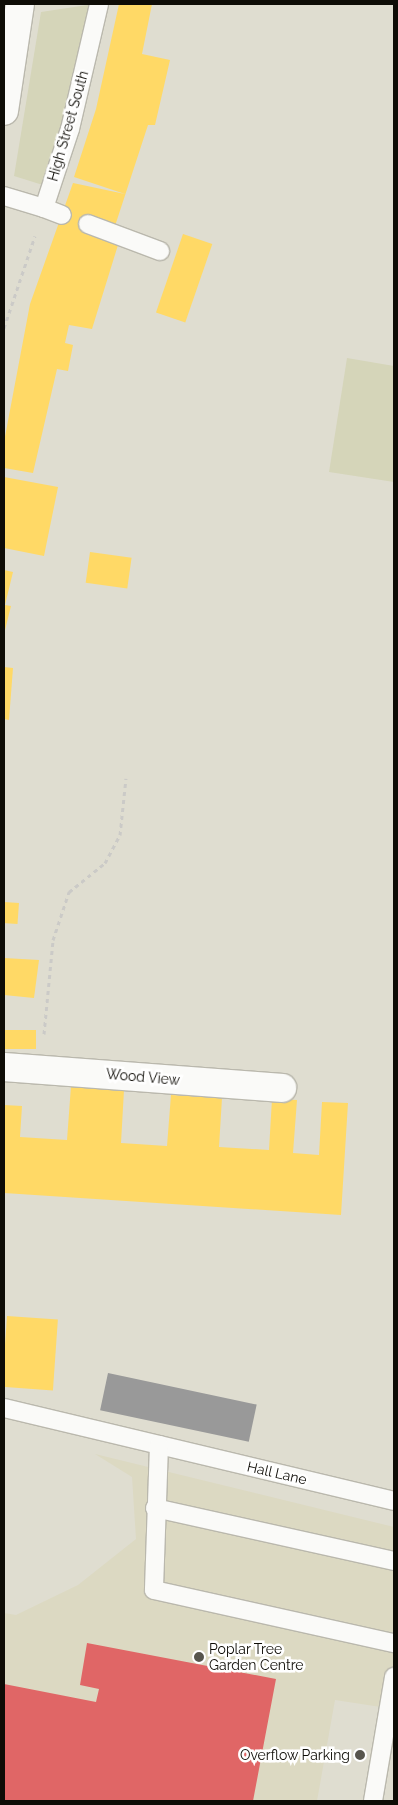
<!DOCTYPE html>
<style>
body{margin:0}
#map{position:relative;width:398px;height:1805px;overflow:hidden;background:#dfddd0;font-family:Raleway,sans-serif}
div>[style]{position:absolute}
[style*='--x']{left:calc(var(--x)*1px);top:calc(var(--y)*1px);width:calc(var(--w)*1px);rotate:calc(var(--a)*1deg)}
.built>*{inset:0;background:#dcd9c2}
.green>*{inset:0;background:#d5d5b9}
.homes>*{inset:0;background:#ffd966;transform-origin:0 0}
.shops>*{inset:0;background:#e06666}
.industry>*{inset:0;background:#999;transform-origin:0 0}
.path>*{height:3px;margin-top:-1.5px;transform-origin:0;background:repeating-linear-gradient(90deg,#cbcac7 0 4px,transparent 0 8px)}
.roads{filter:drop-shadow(1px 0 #bab8ad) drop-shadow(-1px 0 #bab8ad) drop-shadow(0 1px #bab8ad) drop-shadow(0 -1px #bab8ad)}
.service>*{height:18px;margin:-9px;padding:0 9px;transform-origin:9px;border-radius:9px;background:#fafaf8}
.minor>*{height:28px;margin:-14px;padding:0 14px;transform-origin:14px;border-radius:14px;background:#fafaf8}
.dots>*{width:14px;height:14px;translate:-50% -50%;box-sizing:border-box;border:2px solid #fff;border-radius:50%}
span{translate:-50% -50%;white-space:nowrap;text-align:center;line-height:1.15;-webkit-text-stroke:5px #fff;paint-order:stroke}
.street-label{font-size:14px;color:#0e0c06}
.poi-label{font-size:14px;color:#0e0c06}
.left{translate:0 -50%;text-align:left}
.right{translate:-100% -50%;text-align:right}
.frame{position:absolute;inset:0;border:5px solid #0e0c06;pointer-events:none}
</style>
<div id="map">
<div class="built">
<i style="clip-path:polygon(95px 1454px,394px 1527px,394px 1709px,335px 1700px,317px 1801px,4px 1801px,4px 1613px,16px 1615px,78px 1585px,136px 1539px,132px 1477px)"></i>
</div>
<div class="green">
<i style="clip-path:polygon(94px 4px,46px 186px,14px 176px,41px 12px)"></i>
<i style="clip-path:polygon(347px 358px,394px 366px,394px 482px,329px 472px)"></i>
</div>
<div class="homes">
<i style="clip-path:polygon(119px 4px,152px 4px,142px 54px,170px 60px,155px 125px,148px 125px,115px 226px,88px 224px,84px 233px,118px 245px,92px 329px,69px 325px,65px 343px,73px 345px,68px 371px,57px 369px,33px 473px,4px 468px,4px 442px,30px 304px,73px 183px,125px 194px,74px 177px,96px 109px)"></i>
<i style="left:183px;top:234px;width:31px;height:83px;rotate:19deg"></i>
<i style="clip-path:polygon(4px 477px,58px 487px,44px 556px,4px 548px)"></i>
<i style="left:90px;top:552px;width:42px;height:31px;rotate:8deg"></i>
<i style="clip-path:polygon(4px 570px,13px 572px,5px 605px,11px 606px,4px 634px)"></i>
<i style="clip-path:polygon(4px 667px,13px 668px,9px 720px,4px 719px)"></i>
<i style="left:4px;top:902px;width:15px;height:21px;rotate:4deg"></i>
<i style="clip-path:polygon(4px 958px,39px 960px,34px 998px,4px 995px)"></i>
<i style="left:4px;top:1030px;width:32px;height:19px"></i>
<i style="clip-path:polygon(71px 1086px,124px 1090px,121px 1143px,167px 1146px,171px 1095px,222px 1098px,219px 1147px,269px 1150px,272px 1099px,297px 1100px,293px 1153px,319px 1155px,322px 1102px,348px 1103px,341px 1215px,4px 1193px,4px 1105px,22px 1106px,20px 1137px,67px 1140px)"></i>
<i style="left:7px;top:1316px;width:51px;height:71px;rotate:4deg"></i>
</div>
<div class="shops">
<i style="clip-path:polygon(87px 1643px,276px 1679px,253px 1801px,4px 1801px,4px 1684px,96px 1702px,99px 1689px,80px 1685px)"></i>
</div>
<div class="industry">
<i style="left:108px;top:1373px;width:152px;height:38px;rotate:12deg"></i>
</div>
<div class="path">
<i style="--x:4;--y:328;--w:97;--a:-71.4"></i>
<i style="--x:44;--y:1034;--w:94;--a:-84.5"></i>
<i style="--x:53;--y:940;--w:51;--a:-71.6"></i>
<i style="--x:69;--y:892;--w:46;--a:-38.9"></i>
<i style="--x:105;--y:863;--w:32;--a:-62"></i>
<i style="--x:120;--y:835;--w:57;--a:-84"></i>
</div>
<div class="roads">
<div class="service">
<i style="--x:4;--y:196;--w:42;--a:16.7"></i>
<i style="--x:44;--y:208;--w:83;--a:-71.8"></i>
<i style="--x:70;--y:129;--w:128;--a:-76.9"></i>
<i style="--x:44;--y:208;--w:19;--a:21"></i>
<i style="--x:88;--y:224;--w:77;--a:20.6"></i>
<i style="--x:4;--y:1408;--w:401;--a:13.4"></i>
<i style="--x:159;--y:1445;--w:145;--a:92"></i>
<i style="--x:154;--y:1590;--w:246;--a:12.5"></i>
<i style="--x:155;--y:1508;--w:245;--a:12.5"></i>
<i style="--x:373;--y:1801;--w:126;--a:-80.4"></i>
</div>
<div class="minor">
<i style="--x:4;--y:111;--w:108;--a:-81.5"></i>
<i style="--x:4;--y:1067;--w:279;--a:4.3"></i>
</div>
</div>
<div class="dots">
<i style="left:199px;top:1657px;background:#57554d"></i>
<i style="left:360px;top:1755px;background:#57554d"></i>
</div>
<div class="street-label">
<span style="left:68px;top:126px;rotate:-74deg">High Street South</span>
<span style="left:143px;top:1077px;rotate:5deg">Wood View</span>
<span style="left:277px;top:1473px;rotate:13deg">Hall Lane</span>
</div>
<div class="poi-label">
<span class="left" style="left:209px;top:1657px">Poplar Tree<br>Garden Centre</span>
<span class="right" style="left:350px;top:1755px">Overflow Parking</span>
</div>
<div class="frame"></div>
</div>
